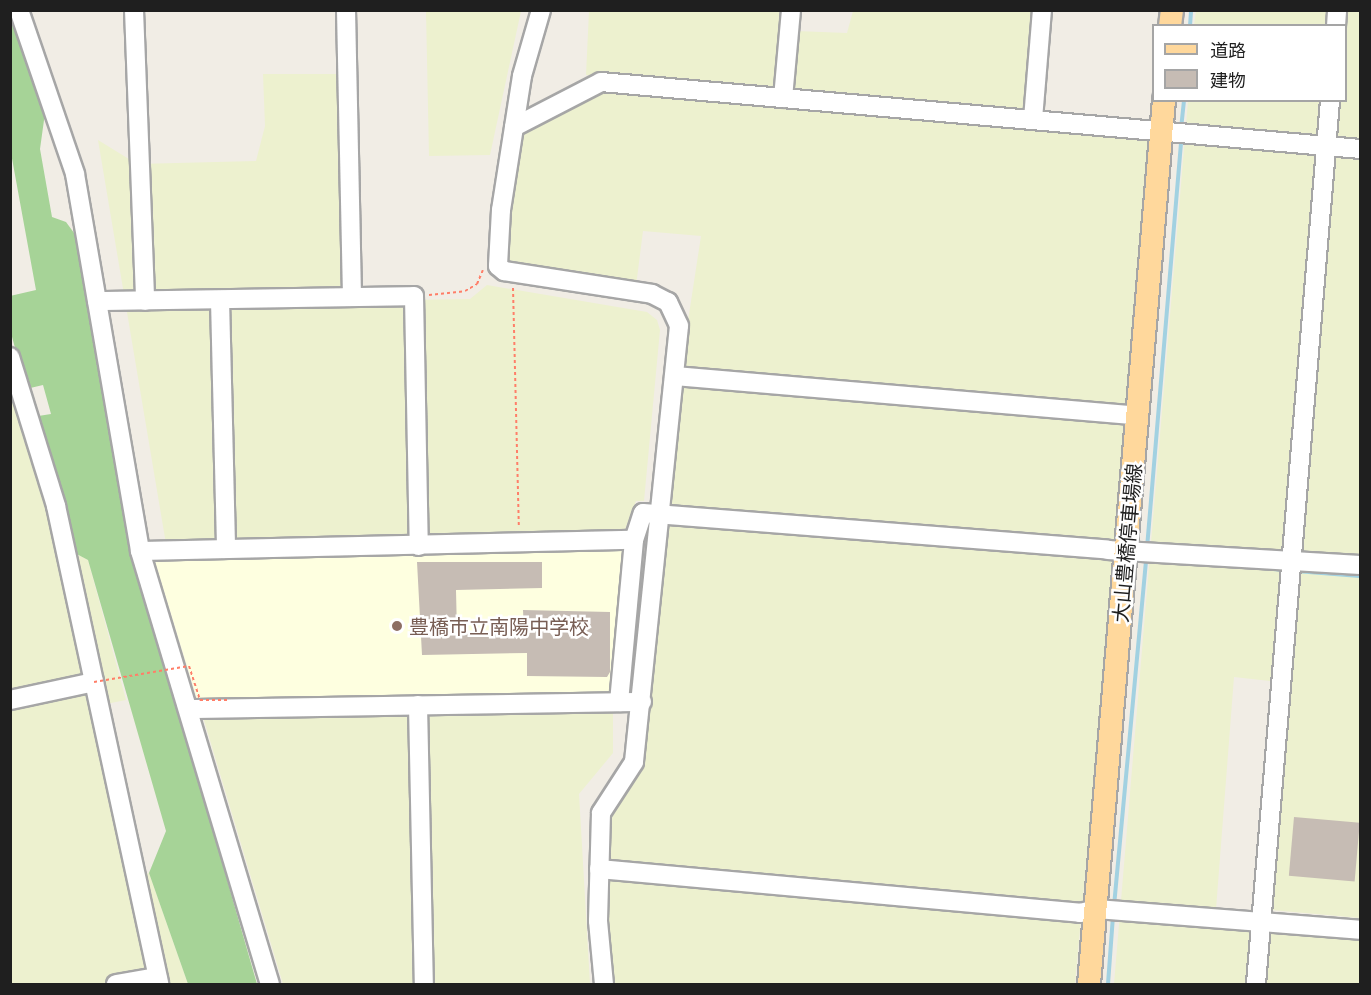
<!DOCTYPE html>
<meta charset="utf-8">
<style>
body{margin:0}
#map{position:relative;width:1371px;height:995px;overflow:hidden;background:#f1ede5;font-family:"Exo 2","Noto Sans JP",sans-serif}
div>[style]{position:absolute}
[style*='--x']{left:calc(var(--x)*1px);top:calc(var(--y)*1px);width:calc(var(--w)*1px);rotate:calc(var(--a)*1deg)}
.education>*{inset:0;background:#feffe0}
.farmland>*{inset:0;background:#edf1cf}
.forest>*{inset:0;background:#a6d397}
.stream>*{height:4px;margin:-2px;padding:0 2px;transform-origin:2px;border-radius:2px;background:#a2d1e1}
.building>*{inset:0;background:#c6bcb4;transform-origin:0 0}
.path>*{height:2px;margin-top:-1px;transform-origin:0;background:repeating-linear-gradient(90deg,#ff7e68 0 3px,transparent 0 6px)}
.roads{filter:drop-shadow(2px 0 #a6a6a6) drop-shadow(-2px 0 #a6a6a6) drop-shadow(0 2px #a6a6a6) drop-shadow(0 -2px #a6a6a6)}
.minor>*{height:18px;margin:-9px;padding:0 9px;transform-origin:9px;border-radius:9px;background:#fff}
.major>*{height:22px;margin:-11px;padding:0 11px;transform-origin:11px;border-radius:11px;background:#ffd89c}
.path-bridge>*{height:2px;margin-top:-1px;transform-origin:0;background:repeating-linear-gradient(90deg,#ff7e68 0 3px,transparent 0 6px)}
.dots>*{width:16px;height:16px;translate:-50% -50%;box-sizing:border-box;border:3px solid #fff;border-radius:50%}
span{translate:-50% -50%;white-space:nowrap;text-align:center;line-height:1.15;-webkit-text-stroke:5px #fff;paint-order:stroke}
.street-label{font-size:20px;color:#1f1f1f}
.education-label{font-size:20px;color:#785e54}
.left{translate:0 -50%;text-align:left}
.frame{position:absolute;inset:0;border:12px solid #1f1f1f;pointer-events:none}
.legend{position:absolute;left:1152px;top:24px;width:195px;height:78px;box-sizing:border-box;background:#fff;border:2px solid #a5a5a5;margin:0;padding:8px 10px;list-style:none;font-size:18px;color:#1f1f1f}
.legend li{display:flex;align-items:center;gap:12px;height:30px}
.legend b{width:30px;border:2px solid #a5a5a5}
</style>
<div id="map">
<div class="education">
<i style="clip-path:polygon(628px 547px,613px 696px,241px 701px,241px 697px,229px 697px,228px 701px,198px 702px,153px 555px)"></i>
</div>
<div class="farmland">
<i style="clip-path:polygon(426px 11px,521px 11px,490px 155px,429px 156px)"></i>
<i style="clip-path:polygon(589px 11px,785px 11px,778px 93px,586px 75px)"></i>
<i style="clip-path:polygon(853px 11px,1036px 11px,1027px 111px,791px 93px,796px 31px,847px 33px)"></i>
<i style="clip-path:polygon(1196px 11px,1360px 11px,1360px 918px,1272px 910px,1289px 683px,1234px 677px,1215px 922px,1360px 937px,1360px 984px,1114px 984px,1188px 101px,1346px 100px,1346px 26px,1194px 25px)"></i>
<i style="clip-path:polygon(263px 74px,344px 74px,348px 301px,470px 299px,487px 285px,647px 312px,657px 320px,660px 330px,644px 501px,636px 501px,623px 535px,166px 544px,98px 140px,137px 164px,256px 161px,265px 126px)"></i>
<i style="clip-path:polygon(603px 88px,1153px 137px,1075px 984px,608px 984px,604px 819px,649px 712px,682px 360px,701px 236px,643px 231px,636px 286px,505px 266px,507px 207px,520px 133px)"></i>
<i style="clip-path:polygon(10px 373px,71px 551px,88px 560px,126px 700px,96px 706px,133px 877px,149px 873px,188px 984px,11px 984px)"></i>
<i style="clip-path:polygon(613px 713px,613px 753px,579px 794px,590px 984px,283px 984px,203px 717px)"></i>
</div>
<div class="forest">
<i style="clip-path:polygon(10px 11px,45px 113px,40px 149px,52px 217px,66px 222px,77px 237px,131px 546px,257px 984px,188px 984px,149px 873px,166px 831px,88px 560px,71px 551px,32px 417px,51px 414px,43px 385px,26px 389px,11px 333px,10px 296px,36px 290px,11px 153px)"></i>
</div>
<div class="stream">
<i style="--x:1190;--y:26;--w:16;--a:-86"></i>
<i style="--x:1181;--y:129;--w:29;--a:-84"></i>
<i style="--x:1147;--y:548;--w:409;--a:-85.2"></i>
<i style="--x:1251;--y:567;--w:34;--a:5"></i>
<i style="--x:1296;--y:571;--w:64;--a:4.5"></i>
<i style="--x:592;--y:828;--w:17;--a:-87"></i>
<i style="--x:1114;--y:906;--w:349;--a:-84.7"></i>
<i style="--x:1108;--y:984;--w:68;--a:-85.8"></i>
</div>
<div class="building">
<i style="clip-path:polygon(417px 562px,542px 562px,542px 588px,456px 590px,457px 633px,524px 631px,523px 610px,610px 612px,610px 672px,607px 677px,527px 676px,527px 653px,422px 655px)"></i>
<i style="left:1294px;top:817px;width:66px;height:59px;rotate:5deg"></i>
</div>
<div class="path">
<i style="--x:513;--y:288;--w:240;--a:88.6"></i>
<i style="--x:429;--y:295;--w:36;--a:-6"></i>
<i style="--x:465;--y:291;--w:14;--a:-30"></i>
<i style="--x:477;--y:284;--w:15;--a:-67"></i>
</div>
<div class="roads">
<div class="minor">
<i style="--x:19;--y:10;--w:173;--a:71.1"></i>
<i style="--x:75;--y:174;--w:383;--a:80.2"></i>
<i style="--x:140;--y:551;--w:452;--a:73.3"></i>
<i style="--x:134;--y:10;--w:291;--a:87.8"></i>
<i style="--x:346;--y:10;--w:285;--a:88.8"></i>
<i style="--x:541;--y:10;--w:69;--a:106.1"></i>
<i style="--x:522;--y:76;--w:136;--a:98.9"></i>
<i style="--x:501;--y:210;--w:56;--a:93.1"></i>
<i style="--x:498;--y:266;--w:8;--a:40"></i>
<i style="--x:504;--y:271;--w:150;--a:8.8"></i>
<i style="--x:652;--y:294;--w:18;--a:27"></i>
<i style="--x:668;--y:302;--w:26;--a:65"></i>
<i style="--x:679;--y:326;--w:438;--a:95.9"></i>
<i style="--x:634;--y:762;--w:61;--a:122.9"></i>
<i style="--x:601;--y:813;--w:108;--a:91.6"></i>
<i style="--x:598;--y:921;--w:63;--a:84.6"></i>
<i style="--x:1336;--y:26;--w:16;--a:-86"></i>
<i style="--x:783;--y:98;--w:88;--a:-84.8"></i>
<i style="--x:1033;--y:119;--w:109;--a:-85.3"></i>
<i style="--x:514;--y:127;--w:98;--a:-27.3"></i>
<i style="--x:601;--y:82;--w:762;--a:5.04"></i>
<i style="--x:220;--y:300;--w:249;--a:88.6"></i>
<i style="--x:97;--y:301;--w:317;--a:-0.9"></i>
<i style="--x:414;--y:296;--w:250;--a:88.9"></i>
<i style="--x:10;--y:357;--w:156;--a:72.8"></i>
<i style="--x:56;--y:506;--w:489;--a:77.8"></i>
<i style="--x:675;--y:376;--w:464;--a:4.9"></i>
<i style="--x:140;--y:551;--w:494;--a:-1.3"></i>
<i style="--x:634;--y:540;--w:28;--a:-72"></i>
<i style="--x:643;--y:513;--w:466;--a:4.5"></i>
<i style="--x:1108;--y:550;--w:252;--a:3.4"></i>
<i style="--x:10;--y:700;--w:86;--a:-12.1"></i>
<i style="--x:619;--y:702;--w:163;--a:-84.7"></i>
<i style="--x:418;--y:705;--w:279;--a:88.8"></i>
<i style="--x:188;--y:709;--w:454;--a:-0.9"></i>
<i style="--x:599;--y:869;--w:483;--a:5.2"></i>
<i style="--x:1080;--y:913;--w:16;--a:-14"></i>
<i style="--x:1096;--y:909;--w:265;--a:4.5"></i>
<i style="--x:116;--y:984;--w:42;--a:-9.7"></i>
<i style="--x:1256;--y:984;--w:887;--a:-85.21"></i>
</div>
<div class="major">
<i style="--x:1170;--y:26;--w:16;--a:-83"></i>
<i style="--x:1089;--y:984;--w:887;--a:-85.15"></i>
</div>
</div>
<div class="path-bridge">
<i style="--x:94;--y:682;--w:96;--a:-9.6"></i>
<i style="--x:189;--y:666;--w:36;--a:72"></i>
<i style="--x:200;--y:700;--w:29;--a:0"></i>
</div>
<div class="dots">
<i style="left:397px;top:626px;background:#8d6e63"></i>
</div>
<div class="street-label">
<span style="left:1127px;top:543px;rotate:-85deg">大山豊橋停車場線</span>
</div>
<div class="education-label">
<span class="left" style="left:409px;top:626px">豊橋市立南陽中学校</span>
</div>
<div class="frame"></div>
<ul class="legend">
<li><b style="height:8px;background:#ffd89c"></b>道路</li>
<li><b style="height:16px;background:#c6bcb4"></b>建物</li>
</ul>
</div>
